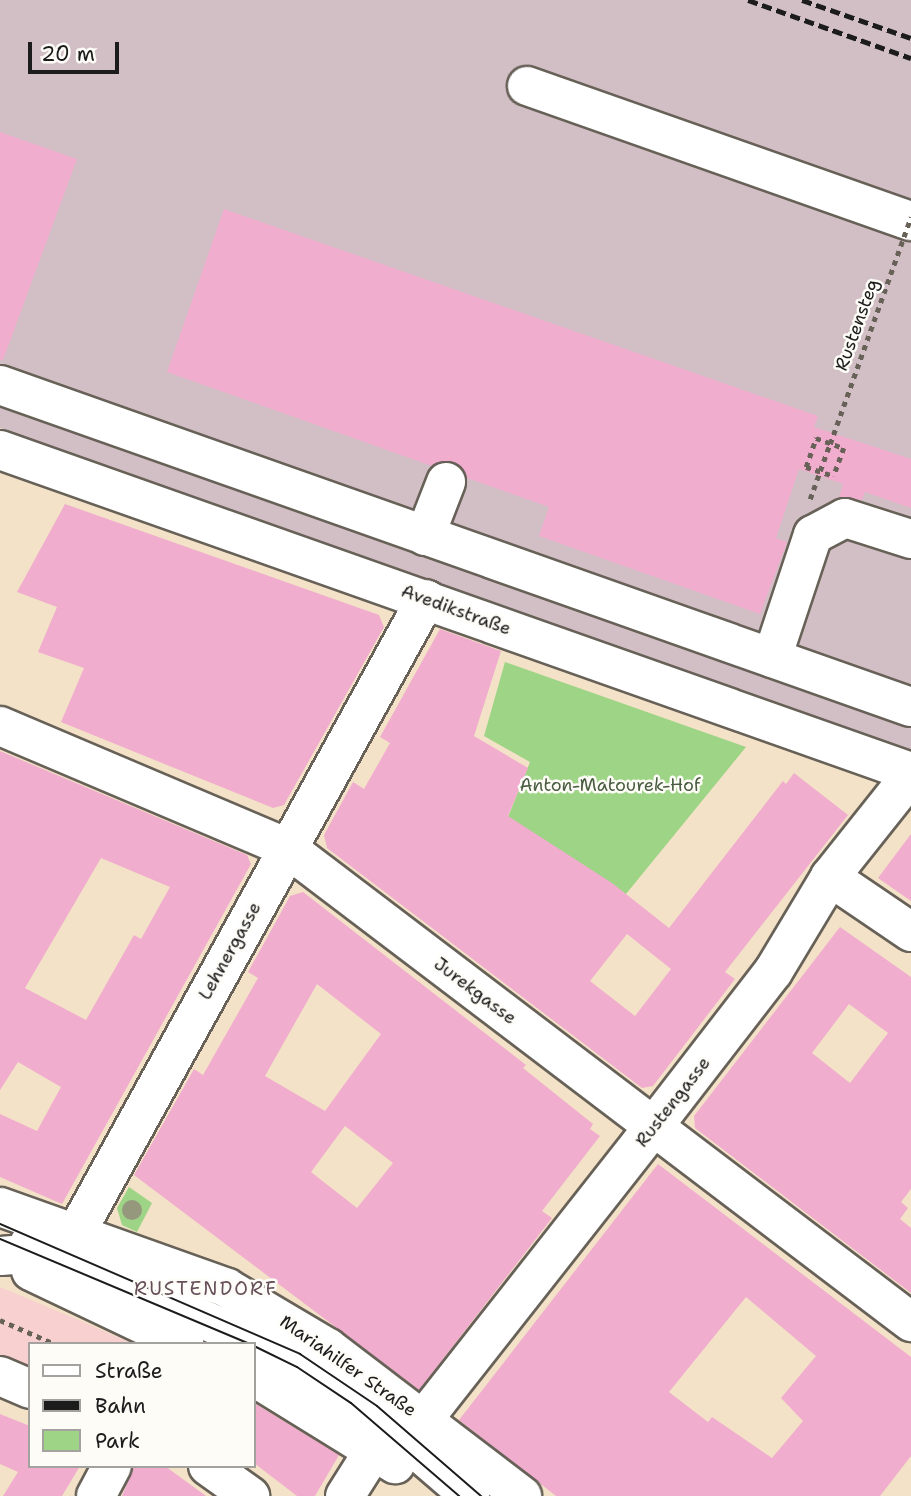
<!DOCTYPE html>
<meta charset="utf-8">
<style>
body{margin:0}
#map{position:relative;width:911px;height:1496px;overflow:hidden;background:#f3e2c7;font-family:"Shantell Sans",sans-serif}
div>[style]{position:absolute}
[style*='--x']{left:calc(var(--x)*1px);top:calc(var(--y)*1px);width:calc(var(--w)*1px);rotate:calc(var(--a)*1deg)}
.built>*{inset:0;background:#f7d0cf}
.industrial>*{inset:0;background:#d2bec5}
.green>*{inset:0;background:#9dd485}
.building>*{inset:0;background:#f0adcd}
.path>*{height:4.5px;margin-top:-2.25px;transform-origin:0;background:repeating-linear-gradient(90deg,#676158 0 5px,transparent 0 10px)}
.roads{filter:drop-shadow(2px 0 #676158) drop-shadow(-2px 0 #676158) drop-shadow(0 2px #676158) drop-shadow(0 -2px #676158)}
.minor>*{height:38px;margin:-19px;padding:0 19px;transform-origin:19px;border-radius:19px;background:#fff}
.tram>*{height:2px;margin:-1px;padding:0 1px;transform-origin:1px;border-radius:1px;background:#1c1c1c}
.rail>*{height:5px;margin-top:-2.5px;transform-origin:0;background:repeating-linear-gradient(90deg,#1c1c1c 0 10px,transparent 0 15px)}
.path-bridge>*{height:4.5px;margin-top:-2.25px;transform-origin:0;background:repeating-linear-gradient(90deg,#676158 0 5px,transparent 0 10px)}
.trees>*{width:20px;height:20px;margin:-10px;border-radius:50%;background:#96987d}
span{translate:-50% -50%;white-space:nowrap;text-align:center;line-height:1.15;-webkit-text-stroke:5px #fdfcf7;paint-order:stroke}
.street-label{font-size:18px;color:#1c1c1c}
.park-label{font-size:18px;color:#495c41}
.neighbourhood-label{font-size:19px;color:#664f5a;letter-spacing:2px}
.legend{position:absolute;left:28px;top:1342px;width:228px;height:126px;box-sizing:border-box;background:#fdfcf7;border:2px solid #a3a29f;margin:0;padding:9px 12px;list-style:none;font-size:21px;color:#1c1c1c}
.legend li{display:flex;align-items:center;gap:14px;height:35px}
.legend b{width:35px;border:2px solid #a3a29f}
.scale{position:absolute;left:28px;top:42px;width:91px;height:32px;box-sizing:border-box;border:4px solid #1c1c1c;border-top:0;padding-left:9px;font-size:21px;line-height:24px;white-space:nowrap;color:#1c1c1c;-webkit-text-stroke:5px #fdfcf7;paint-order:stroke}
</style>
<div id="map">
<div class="built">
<i style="clip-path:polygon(0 1287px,86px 1323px,133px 1344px,30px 1344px,30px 1378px,0 1366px)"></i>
</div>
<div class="industrial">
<i style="clip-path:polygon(0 0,911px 0,911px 751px,0 428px)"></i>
</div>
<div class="green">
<i style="clip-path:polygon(505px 662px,746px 747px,626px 894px,508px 817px,530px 762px,484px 736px)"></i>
<i style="clip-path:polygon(129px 1187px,152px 1203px,137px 1232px,122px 1225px,117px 1208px)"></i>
</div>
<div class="building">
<i style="clip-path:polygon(0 132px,77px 159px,3px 360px,0 360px)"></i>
<i style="clip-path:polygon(224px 209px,818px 416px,814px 427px,911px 459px,911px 508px,865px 492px,862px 500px,839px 497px,843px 484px,799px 469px,776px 538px,787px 542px,760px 614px,539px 536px,549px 507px,467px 478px,455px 462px,432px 466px,167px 372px)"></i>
<i style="clip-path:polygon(65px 504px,379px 615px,384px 627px,284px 805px,273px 808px,61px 722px,84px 668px,38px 652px,57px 607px,17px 592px)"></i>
<i style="clip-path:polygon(evenodd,440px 629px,501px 651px,474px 736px,528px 768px,508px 816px,612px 883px,669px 928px,783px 781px,786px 784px,794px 773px,848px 815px,725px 972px,735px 979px,653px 1086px,642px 1088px,327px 848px,324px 835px,353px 782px,364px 789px,390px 743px,380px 737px,440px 629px,627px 934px,671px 969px,635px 1016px,590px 981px,627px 934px)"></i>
<i style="clip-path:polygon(evenodd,0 751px,247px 855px,251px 864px,62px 1204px,0 1177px,0 1114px,37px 1131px,61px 1087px,18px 1062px,0 1090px,0 751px,101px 858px,170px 887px,141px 939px,134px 935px,86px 1020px,25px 988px,101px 858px)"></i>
<i style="clip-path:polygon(911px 834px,911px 901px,878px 878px)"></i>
<i style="clip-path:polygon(evenodd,303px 892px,526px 1065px,523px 1068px,593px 1124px,590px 1129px,600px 1136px,542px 1211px,552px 1218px,419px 1390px,134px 1175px,194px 1069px,203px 1075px,258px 978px,248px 972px,290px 896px,303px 892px,317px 984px,381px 1034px,325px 1111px,265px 1076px,317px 984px,303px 892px,345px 1126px,393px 1163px,357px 1208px,311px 1172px,345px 1126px)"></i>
<i style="clip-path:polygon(evenodd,840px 927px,911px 977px,911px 1189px,901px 1202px,908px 1208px,900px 1219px,911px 1228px,911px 1293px,695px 1128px,694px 1116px,840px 927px,849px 1004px,888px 1033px,850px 1083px,812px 1053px,849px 1004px)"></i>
<i style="clip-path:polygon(evenodd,658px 1164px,911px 1357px,911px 1456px,880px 1496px,556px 1496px,459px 1420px,658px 1164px,746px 1297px,816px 1356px,781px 1398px,803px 1421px,772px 1458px,712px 1417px,708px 1422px,669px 1392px,746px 1297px)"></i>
<i style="clip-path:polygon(254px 1403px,339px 1455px,315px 1496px,297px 1496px,254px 1463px)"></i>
<i style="clip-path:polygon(0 1414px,30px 1426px,30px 1466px,80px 1466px,62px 1496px,3px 1496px,18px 1472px,0 1464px)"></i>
<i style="clip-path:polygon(134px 1466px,165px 1466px,206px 1496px,122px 1496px)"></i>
</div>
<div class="path">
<i style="--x:806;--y:467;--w:31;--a:-71"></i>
<i style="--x:816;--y:438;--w:30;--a:20"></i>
<i style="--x:844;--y:448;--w:30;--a:110"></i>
<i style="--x:810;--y:499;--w:59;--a:-70.3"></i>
<i style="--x:0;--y:1320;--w:60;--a:23.6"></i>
</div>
<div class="roads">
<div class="minor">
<i style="--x:527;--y:86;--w:407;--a:19.4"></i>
<i style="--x:0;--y:385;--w:966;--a:19.47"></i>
<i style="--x:0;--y:450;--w:966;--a:19.47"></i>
<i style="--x:425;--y:536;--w:58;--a:-68.7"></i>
<i style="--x:772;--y:658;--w:130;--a:-71.6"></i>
<i style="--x:813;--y:535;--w:36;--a:-28"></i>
<i style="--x:845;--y:518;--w:69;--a:17.7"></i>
<i style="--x:0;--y:726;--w:312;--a:23"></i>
<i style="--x:287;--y:848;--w:784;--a:37.22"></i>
<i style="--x:830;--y:877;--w:98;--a:34.2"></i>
<i style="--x:0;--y:1207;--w:241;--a:19.6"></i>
<i style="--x:227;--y:1288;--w:117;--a:30.7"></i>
<i style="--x:328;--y:1348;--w:244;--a:37.3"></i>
<i style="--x:29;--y:1244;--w:292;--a:23.4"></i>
<i style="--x:297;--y:1360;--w:69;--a:32.5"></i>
<i style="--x:355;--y:1397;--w:152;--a:40.7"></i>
<i style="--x:1;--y:1256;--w:48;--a:-4.8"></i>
<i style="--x:49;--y:1252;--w:33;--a:-35"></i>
<i style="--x:76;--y:1233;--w:724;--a:-61.1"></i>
<i style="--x:31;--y:1271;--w:170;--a:25.5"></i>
<i style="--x:0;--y:1376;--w:33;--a:23"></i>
<i style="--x:254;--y:1377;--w:166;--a:31.7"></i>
<i style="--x:208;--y:1466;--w:52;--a:35.5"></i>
<i style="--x:96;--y:1496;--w:34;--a:-62"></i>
<i style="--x:345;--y:1496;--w:54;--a:-57.8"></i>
<i style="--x:374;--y:1450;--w:57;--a:-31.5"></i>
<i style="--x:423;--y:1420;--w:16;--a:-52"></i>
<i style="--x:433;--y:1407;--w:356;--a:-51.8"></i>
<i style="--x:653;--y:1127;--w:196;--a:-52.3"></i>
<i style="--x:773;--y:972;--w:111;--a:-59"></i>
<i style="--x:830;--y:877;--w:130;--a:-51.5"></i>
</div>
</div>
<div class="tram">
<i style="--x:0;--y:1224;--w:327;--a:23.4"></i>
<i style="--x:300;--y:1354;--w:93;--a:34"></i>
<i style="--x:377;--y:1406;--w:138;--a:40.9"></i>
<i style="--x:0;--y:1239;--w:271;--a:22.8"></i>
<i style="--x:254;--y:1346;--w:48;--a:26"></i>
<i style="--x:297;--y:1367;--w:65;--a:33.7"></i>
<i style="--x:351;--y:1403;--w:143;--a:40.7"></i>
</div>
<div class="rail">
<i style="--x:748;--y:0;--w:173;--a:19.6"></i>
<i style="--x:802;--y:0;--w:115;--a:19.2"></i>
</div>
<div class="path-bridge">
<i style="--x:830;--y:444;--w:241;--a:-70.4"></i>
<i style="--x:806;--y:467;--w:29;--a:18"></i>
</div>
<div class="trees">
<i style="left:132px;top:1210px"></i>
</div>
<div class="street-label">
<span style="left:857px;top:325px;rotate:-70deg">Rustensteg</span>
<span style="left:456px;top:610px;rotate:20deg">Avedikstraße</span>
<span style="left:230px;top:951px;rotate:-61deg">Lehnergasse</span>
<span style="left:475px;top:991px;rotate:37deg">Jurekgasse</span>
<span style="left:673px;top:1102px;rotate:-52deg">Rustengasse</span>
<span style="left:348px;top:1366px;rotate:35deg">Mariahilfer Straße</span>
</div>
<div class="park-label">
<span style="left:610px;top:785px">Anton-Matourek-Hof</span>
</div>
<div class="neighbourhood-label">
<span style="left:206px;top:1289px">RUSTENDORF</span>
</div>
<ul class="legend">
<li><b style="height:9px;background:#fff"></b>Straße</li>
<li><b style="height:9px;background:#1c1c1c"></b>Bahn</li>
<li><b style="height:19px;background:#9dd485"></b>Park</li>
</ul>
<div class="scale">20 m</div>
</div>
